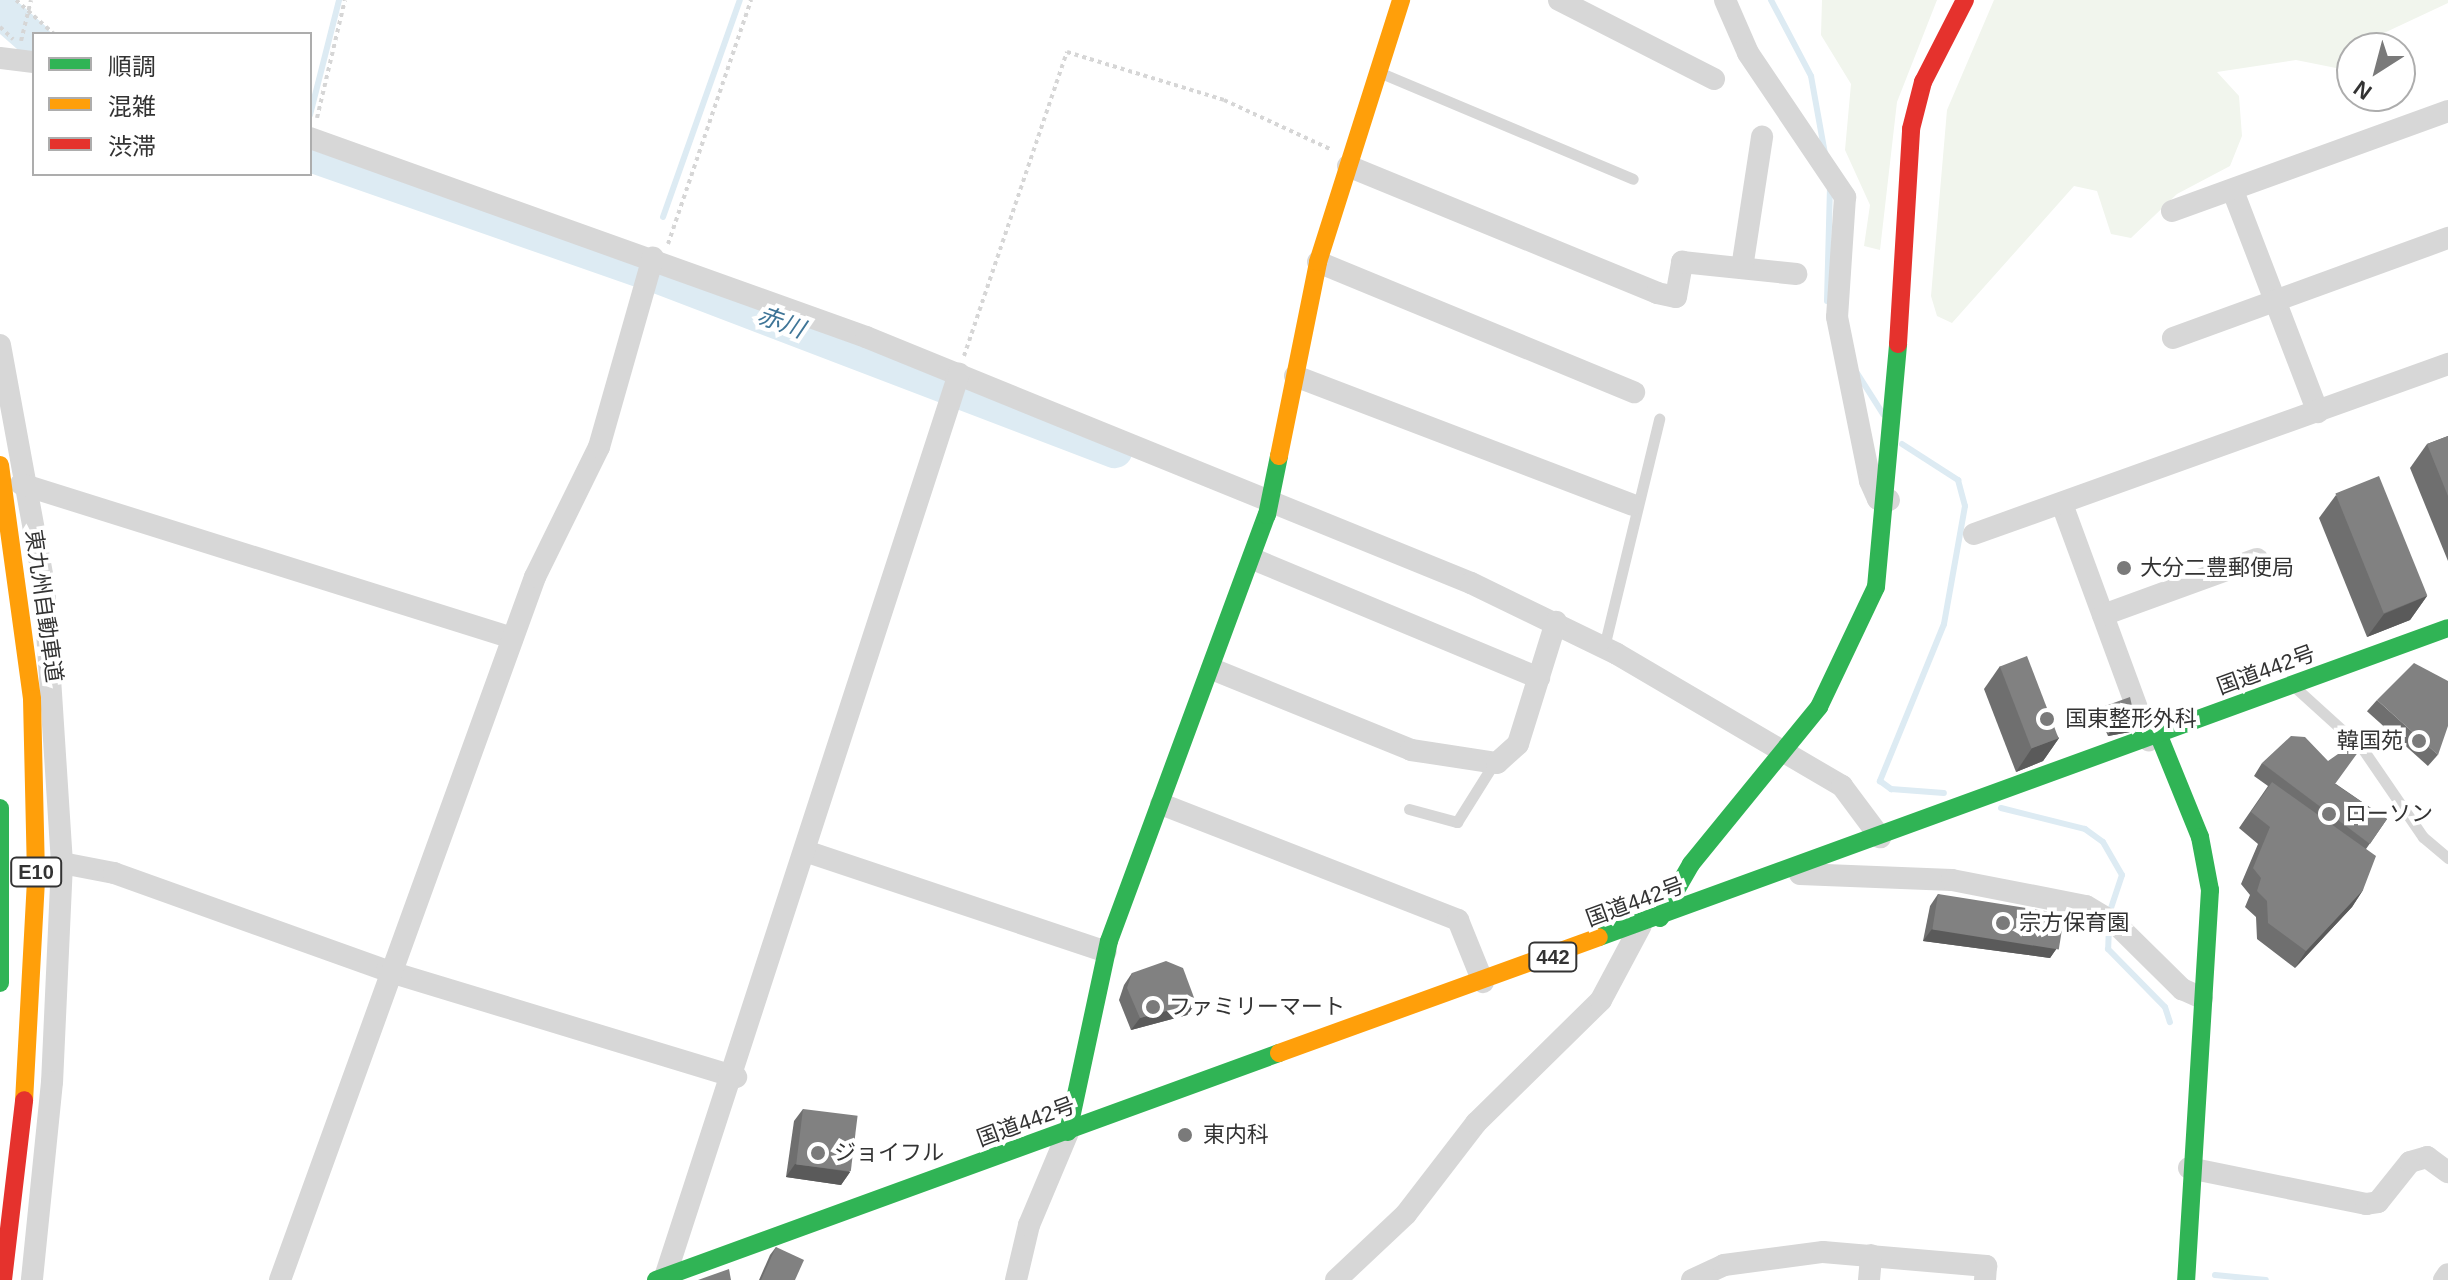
<!DOCTYPE html>
<meta charset="utf-8">
<style>
body{margin:0}
#map{position:relative;width:2448px;height:1280px;overflow:hidden;background:#fff;font-family:Arial,"Noto Sans JP",sans-serif}
div>[style]{position:absolute}
[style*='--x']{left:calc(var(--x)*1px);top:calc(var(--y)*1px);width:calc(var(--w)*1px);rotate:calc(var(--a)*1deg)}
.green>*{inset:0;background:#f1f5ed}
.stream>*{height:6px;margin:-3px;padding:0 3px;transform-origin:3px;border-radius:3px;background:#ddebf3}
.river>*{height:36px;margin:-18px;padding:0 18px;transform-origin:18px;border-radius:18px;background:#ddebf3}
.path>*{height:4px;margin-top:-2px;transform-origin:0;background:repeating-linear-gradient(90deg,#d6d6d6 0 4px,transparent 0 8px)}
.lane>*{height:11px;margin:-5.5px;padding:0 5.5px;transform-origin:5.5px;border-radius:5.5px;background:#d7d7d7}
.street>*{height:22px;margin:-11px;padding:0 11px;transform-origin:11px;border-radius:11px;background:#d7d7d7}
.fast>*{height:18px;margin:-9px;padding:0 9px;transform-origin:9px;border-radius:9px;background:#30b455}
.slow>*{height:18px;margin:-9px;padding:0 9px;transform-origin:9px;border-radius:9px;background:#ff9f0a}
.jam>*{height:18px;margin:-9px;padding:0 9px;transform-origin:9px;border-radius:9px;background:#e5322d}
.wall>*{inset:0;background:#6f6f6f;transform-origin:0 0}
.shaded-wall>*{inset:0;background:#5a5a5a}
.building>*{inset:0;background:#818181;transform-origin:0 0}
.dots>*{width:22px;height:22px;translate:-50% -50%;box-sizing:border-box;border:4px solid #fff;border-radius:50%}
span{translate:-50% -50%;white-space:nowrap;text-align:center;line-height:1.15;-webkit-text-stroke:8px #fff;paint-order:stroke}
.shield-label span{padding:2px 6px;background:#fff;border:2px solid;border-radius:6px;-webkit-text-stroke-width:0}
.shield-label{font-size:20px;color:#333;font-weight:700}
.poi-label{font-size:22px;color:#333}
.left{translate:0 -50%;text-align:left}
.right{translate:-100% -50%;text-align:right}
.street-label{font-size:22px;color:#333}
.water-label{font-size:24px;color:#3f7597;font-style:italic}
.legend{position:absolute;left:32px;top:32px;width:280px;height:144px;box-sizing:border-box;background:#fff;border:2px solid #adadad;margin:0;padding:10px 14px;list-style:none;font-size:24px;color:#333}
.legend li{display:flex;align-items:center;gap:16px;height:40px}
.legend b{width:40px;border:2px solid #adadad}
.north{position:absolute;left:2336px;top:32px;width:80px;height:80px;box-sizing:border-box;background:#fff;border:2px solid #adadad;border-radius:50%;rotate:216deg;font-size:22px;font-weight:700;line-height:32px;text-align:center;color:#333}
.north::after{content:'';display:block;margin:auto;width:28px;height:36px;background:#7a7a7a;clip-path:polygon(50% 0,100% 100%,50% 72%,0 100%)}
</style>
<div id="map">
<div class="green">
<i style="clip-path:polygon(1822px 0,1937px 0,1897px 102px,1880px 250px,1864px 246px,1870px 205px,1845px 150px,1851px 84px,1821px 35px)"></i>
<i style="clip-path:polygon(1994px 0,2448px 0,2448px 3px,2352px 48px,2341px 69px,2296px 60px,2217px 72px,2239px 96px,2242px 136px,2230px 166px,2177px 194px,2131px 238px,2111px 234px,2097px 191px,2074px 186px,1952px 323px,1937px 316px,1931px 296px,1947px 110px)"></i>
</div>
<div class="stream">
<i style="--x:1771;--y:0;--w:86;--a:62.2"></i>
<i style="--x:1811;--y:76;--w:79;--a:79.8"></i>
<i style="--x:310;--y:115;--w:119;--a:-75.8"></i>
<i style="--x:663;--y:217;--w:230;--a:-70.5"></i>
<i style="--x:1827;--y:301;--w:113;--a:-88.5"></i>
<i style="--x:1857;--y:373;--w:49;--a:57.6"></i>
<i style="--x:1902;--y:444;--w:67;--a:32.7"></i>
<i style="--x:1958;--y:480;--w:27;--a:75"></i>
<i style="--x:1965;--y:506;--w:120;--a:100.1"></i>
<i style="--x:1944;--y:624;--w:170;--a:112.2"></i>
<i style="--x:1880;--y:781;--w:14;--a:36"></i>
<i style="--x:1891;--y:789;--w:53;--a:4.3"></i>
<i style="--x:2001;--y:808;--w:87;--a:14"></i>
<i style="--x:2085;--y:829;--w:22;--a:36"></i>
<i style="--x:2103;--y:842;--w:38;--a:60"></i>
<i style="--x:2122;--y:875;--w:41;--a:108.4"></i>
<i style="--x:2109;--y:925;--w:24;--a:92"></i>
<i style="--x:2108;--y:949;--w:81;--a:45.5"></i>
<i style="--x:2165;--y:1007;--w:16;--a:72"></i>
<i style="--x:2215;--y:1275;--w:51;--a:5.6"></i>
</div>
<div class="river">
<i style="--x:0;--y:10;--w:45;--a:41.4"></i>
<i style="--x:310;--y:154;--w:367;--a:19.3"></i>
<i style="--x:656;--y:275;--w:491;--a:20.9"></i>
</div>
<div class="path">
<i style="--x:16;--y:0;--w:51;--a:41.8"></i>
<i style="--x:0;--y:27;--w:18;--a:43"></i>
<i style="--x:21;--y:41;--w:42;--a:-76.3"></i>
<i style="--x:317;--y:118;--w:121;--a:-76.7"></i>
<i style="--x:668;--y:244;--w:258;--a:-71.2"></i>
<i style="--x:964;--y:356;--w:321;--a:-71.3"></i>
<i style="--x:1067;--y:52;--w:164;--a:17"></i>
<i style="--x:1224;--y:100;--w:117;--a:24.8"></i>
</div>
<div class="lane">
<i style="--x:1381;--y:73;--w:273;--a:22.8"></i>
<i style="--x:1604;--y:647;--w:235;--a:-76.4"></i>
<i style="--x:2298;--y:690;--w:86;--a:42.2"></i>
<i style="--x:2362;--y:748;--w:108;--a:55.6"></i>
<i style="--x:2423;--y:837;--w:33;--a:40"></i>
<i style="--x:1409;--y:809;--w:50;--a:15.2"></i>
<i style="--x:1457;--y:822;--w:70;--a:-57.9"></i>
</div>
<div class="street">
<i style="--x:1559;--y:0;--w:174;--a:27"></i>
<i style="--x:1725;--y:0;--w:58;--a:66.5"></i>
<i style="--x:1748;--y:53;--w:174;--a:56"></i>
<i style="--x:1845;--y:197;--w:120;--a:93.8"></i>
<i style="--x:1837;--y:317;--w:167;--a:78.6"></i>
<i style="--x:1870;--y:481;--w:20;--a:66"></i>
<i style="--x:1878;--y:499;--w:11;--a:5"></i>
<i style="--x:0;--y:58;--w:34;--a:7"></i>
<i style="--x:310;--y:138;--w:591;--a:19.69"></i>
<i style="--x:866;--y:337;--w:653;--a:22.13"></i>
<i style="--x:1471;--y:583;--w:162;--a:25.9"></i>
<i style="--x:1617;--y:654;--w:261;--a:30.4"></i>
<i style="--x:1842;--y:786;--w:64;--a:53.3"></i>
<i style="--x:1348;--y:166;--w:334;--a:22.3"></i>
<i style="--x:1657;--y:293;--w:19;--a:12"></i>
<i style="--x:1676;--y:297;--w:36;--a:-80"></i>
<i style="--x:1682;--y:262;--w:115;--a:6"></i>
<i style="--x:2233;--y:191;--w:237;--a:69"></i>
<i style="--x:2172;--y:211;--w:294;--a:-19.9"></i>
<i style="--x:1318;--y:262;--w:342;--a:22.4"></i>
<i style="--x:1742;--y:268;--w:133;--a:-81.3"></i>
<i style="--x:2173;--y:338;--w:293;--a:-20"></i>
<i style="--x:0;--y:345;--w:244;--a:79.6"></i>
<i style="--x:44;--y:585;--w:279;--a:86.3"></i>
<i style="--x:62;--y:863;--w:219;--a:92.6"></i>
<i style="--x:52;--y:1082;--w:199;--a:95.8"></i>
<i style="--x:1295;--y:376;--w:361;--a:20.9"></i>
<i style="--x:21;--y:484;--w:515;--a:17.41"></i>
<i style="--x:2062;--y:504;--w:252;--a:69.8"></i>
<i style="--x:1974;--y:534;--w:504;--a:-19.73"></i>
<i style="--x:1253;--y:559;--w:310;--a:22.6"></i>
<i style="--x:2103;--y:615;--w:164;--a:-20"></i>
<i style="--x:1212;--y:669;--w:215;--a:22.1"></i>
<i style="--x:1411;--y:750;--w:87;--a:8.6"></i>
<i style="--x:1497;--y:763;--w:28;--a:-42"></i>
<i style="--x:1518;--y:744;--w:128;--a:-72.7"></i>
<i style="--x:1161;--y:804;--w:319;--a:21.3"></i>
<i style="--x:1458;--y:920;--w:67;--a:68"></i>
<i style="--x:805;--y:851;--w:317;--a:18.5"></i>
<i style="--x:62;--y:863;--w:53;--a:10.9"></i>
<i style="--x:114;--y:873;--w:290;--a:19.7"></i>
<i style="--x:387;--y:971;--w:365;--a:16.9"></i>
<i style="--x:1800;--y:874;--w:152;--a:2.3"></i>
<i style="--x:1952;--y:880;--w:136;--a:11"></i>
<i style="--x:2086;--y:906;--w:35;--a:31"></i>
<i style="--x:2116;--y:924;--w:93;--a:44.6"></i>
<i style="--x:2182;--y:989;--w:22;--a:24"></i>
<i style="--x:2189;--y:1168;--w:181;--a:11.5"></i>
<i style="--x:2366;--y:1204;--w:12;--a:-9"></i>
<i style="--x:2378;--y:1202;--w:51;--a:-51.3"></i>
<i style="--x:2410;--y:1162;--w:18;--a:-16"></i>
<i style="--x:2427;--y:1157;--w:26;--a:36"></i>
<i style="--x:665;--y:1277;--w:950;--a:-71.97"></i>
<i style="--x:280;--y:1280;--w:748;--a:-70.06"></i>
<i style="--x:535;--y:577;--w:145;--a:-63.8"></i>
<i style="--x:599;--y:447;--w:197;--a:-74.1"></i>
<i style="--x:1016;--y:1280;--w:57;--a:-76.7"></i>
<i style="--x:1029;--y:1225;--w:101;--a:-67.2"></i>
<i style="--x:1336;--y:1280;--w:96;--a:-43.3"></i>
<i style="--x:1406;--y:1214;--w:115;--a:-52.4"></i>
<i style="--x:1476;--y:1123;--w:175;--a:-44.5"></i>
<i style="--x:1601;--y:1000;--w:85;--a:-61.9"></i>
<i style="--x:1692;--y:1280;--w:35;--a:-25"></i>
<i style="--x:1724;--y:1265;--w:100;--a:-7.5"></i>
<i style="--x:1823;--y:1252;--w:164;--a:4.9"></i>
<i style="--x:1986;--y:1266;--w:14;--a:94"></i>
<i style="--x:1869;--y:1280;--w:25;--a:-85"></i>
<i style="--x:2444;--y:1280;--w:7;--a:-56"></i>
</div>
<div class="fast">
<i style="--x:2159;--y:736;--w:109;--a:67.9"></i>
<i style="--x:2200;--y:837;--w:54;--a:79.3"></i>
<i style="--x:2210;--y:890;--w:391;--a:93.5"></i>
<i style="--x:0;--y:808;--w:175;--a:90"></i>
<i style="--x:1660;--y:918;--w:62;--a:-60.1"></i>
<i style="--x:1691;--y:864;--w:203;--a:-50.8"></i>
<i style="--x:1819;--y:707;--w:133;--a:-64.6"></i>
<i style="--x:1876;--y:587;--w:244;--a:-84.8"></i>
<i style="--x:1599;--y:937;--w:903;--a:-20"></i>
<i style="--x:1068;--y:1132;--w:195;--a:-77.9"></i>
<i style="--x:1109;--y:941;--w:454;--a:-69.7"></i>
<i style="--x:1267;--y:515;--w:60;--a:-78.5"></i>
<i style="--x:656;--y:1280;--w:663;--a:-20.02"></i>
</div>
<div class="slow">
<i style="--x:1279;--y:456;--w:198;--a:-78.6"></i>
<i style="--x:1318;--y:262;--w:275;--a:-72.4"></i>
<i style="--x:0;--y:465;--w:236;--a:82.2"></i>
<i style="--x:32;--y:699;--w:181;--a:88.7"></i>
<i style="--x:36;--y:880;--w:220;--a:93.1"></i>
<i style="--x:1279;--y:1053;--w:340;--a:-19.9"></i>
</div>
<div class="jam">
<i style="--x:1898;--y:344;--w:215;--a:-86.5"></i>
<i style="--x:1911;--y:129;--w:49;--a:-75.7"></i>
<i style="--x:1923;--y:82;--w:92;--a:-62.9"></i>
<i style="--x:3;--y:1280;--w:181;--a:-83.3"></i>
</div>
<div class="wall">
<i style="clip-path:polygon(2448px 436px,2448px 561px,2410px 468px,2427px 444px)"></i>
<i style="clip-path:polygon(2336px 495px,2427px 596px,2410px 620px,2367px 637px,2319px 518px)"></i>
<i style="clip-path:polygon(2000px 666px,2059px 738px,2043px 761px,2016px 772px,1984px 689px)"></i>
<i style="left:2377px;top:700px;width:82px;height:15px;rotate:42deg"></i>
<i style="clip-path:polygon(2105px 706px,2130px 732px,2108px 736px,2099px 715px)"></i>
<i style="clip-path:polygon(2262px 763px,2336px 784px,2387px 819px,2366px 849px,2363px 890px,2352px 907px,2295px 968px,2257px 939px,2256px 917px,2245px 907px,2250px 895px,2241px 884px,2258px 844px,2239px 828px,2268px 786px,2254px 776px)"></i>
<i style="clip-path:polygon(1938px 894px,2059px 945px,2050px 958px,1923px 941px,1930px 906px)"></i>
<i style="clip-path:polygon(1132px 973px,1196px 1003px,1187px 1015px,1131px 1030px,1119px 1000px,1124px 985px)"></i>
<i style="clip-path:polygon(803px 1109px,850px 1172px,841px 1185px,786px 1177px,794px 1121px)"></i>
<i style="clip-path:polygon(776px 1247px,795px 1280px,759px 1280px,770px 1255px)"></i>
</div>
<div class="shaded-wall">
<i style="clip-path:polygon(2427px 596px,2410px 620px,2367px 637px,2384px 614px)"></i>
<i style="clip-path:polygon(2136px 724px,2130px 732px,2108px 736px,2114px 727px)"></i>
<i style="clip-path:polygon(2059px 738px,2043px 761px,2016px 772px,2032px 748px)"></i>
<i style="clip-path:polygon(2363px 890px,2352px 907px,2295px 968px,2306px 951px)"></i>
<i style="clip-path:polygon(1932px 929px,2059px 945px,2050px 958px,1923px 941px)"></i>
<i style="clip-path:polygon(1196px 1003px,1187px 1015px,1131px 1030px,1140px 1018px)"></i>
<i style="clip-path:polygon(795px 1164px,850px 1172px,841px 1185px,786px 1177px)"></i>
</div>
<div class="building">
<i style="clip-path:polygon(2448px 436px,2448px 496px,2427px 444px)"></i>
<i style="left:2379px;top:476px;width:129px;height:47px;rotate:68deg"></i>
<i style="left:2027px;top:656px;width:88px;height:29px;rotate:69deg"></i>
<i style="clip-path:polygon(2414px 663px,2448px 681px,2448px 726px,2438px 755px,2377px 700px)"></i>
<i style="clip-path:polygon(2130px 697px,2136px 724px,2114px 727px,2105px 706px)"></i>
<i style="clip-path:polygon(2291px 736px,2305px 737px,2328px 761px,2358px 740px,2364px 744px,2335px 784px,2387px 819px,2370px 844px,2262px 763px)"></i>
<i style="clip-path:polygon(2272px 782px,2376px 856px,2363px 890px,2306px 951px,2268px 923px,2267px 901px,2257px 891px,2261px 878px,2253px 868px,2270px 827px,2251px 812px)"></i>
<i style="left:1938px;top:894px;width:128px;height:36px;rotate:9deg"></i>
<i style="clip-path:polygon(1166px 961px,1183px 968px,1196px 1003px,1140px 1018px,1127px 988px,1132px 973px)"></i>
<i style="left:803px;top:1109px;width:55px;height:56px;rotate:7deg"></i>
<i style="clip-path:polygon(776px 1247px,804px 1260px,795px 1280px,761px 1280px)"></i>
<i style="clip-path:polygon(729px 1269px,731px 1280px,698px 1280px)"></i>
</div>
<div class="dots">
<i style="left:2124px;top:568px;background:#7a7a7a"></i>
<i style="left:2047px;top:719px;background:#7a7a7a"></i>
<i style="left:2419px;top:741px;background:#7a7a7a"></i>
<i style="left:2329px;top:814px;background:#7a7a7a"></i>
<i style="left:2003px;top:923px;background:#7a7a7a"></i>
<i style="left:1153px;top:1007px;background:#7a7a7a"></i>
<i style="left:1185px;top:1135px;background:#7a7a7a"></i>
<i style="left:818px;top:1153px;background:#7a7a7a"></i>
</div>
<div class="shield-label">
<span style="left:36px;top:872px">E10</span>
<span style="left:1553px;top:957px">442</span>
</div>
<div class="poi-label">
<span class="left" style="left:2140px;top:568px">大分二豊郵便局</span>
<span class="left" style="left:2065px;top:719px">国東整形外科</span>
<span class="right" style="left:2403px;top:741px">韓国苑</span>
<span class="left" style="left:2345px;top:814px">ローソン</span>
<span class="left" style="left:2019px;top:923px">宗方保育園</span>
<span class="left" style="left:1169px;top:1007px">ファミリーマート</span>
<span class="left" style="left:1203px;top:1135px">東内科</span>
<span class="left" style="left:834px;top:1153px">ジョイフル</span>
</div>
<div class="street-label">
<span style="left:44px;top:606px;rotate:82deg">東九州自動車道</span>
<span style="left:2266px;top:670px;rotate:-20deg">国道442号</span>
<span style="left:1635px;top:902px;rotate:-20deg">国道442号</span>
<span style="left:1026px;top:1122px;rotate:-20deg">国道442号</span>
</div>
<div class="water-label">
<span style="left:781px;top:322px;rotate:20deg">赤川</span>
</div>
<ul class="legend">
<li><b style="height:10px;background:#30b455"></b>順調</li>
<li><b style="height:10px;background:#ff9f0a"></b>混雑</li>
<li><b style="height:10px;background:#e5322d"></b>渋滞</li>
</ul>
<div class="north">N</div>
</div>
